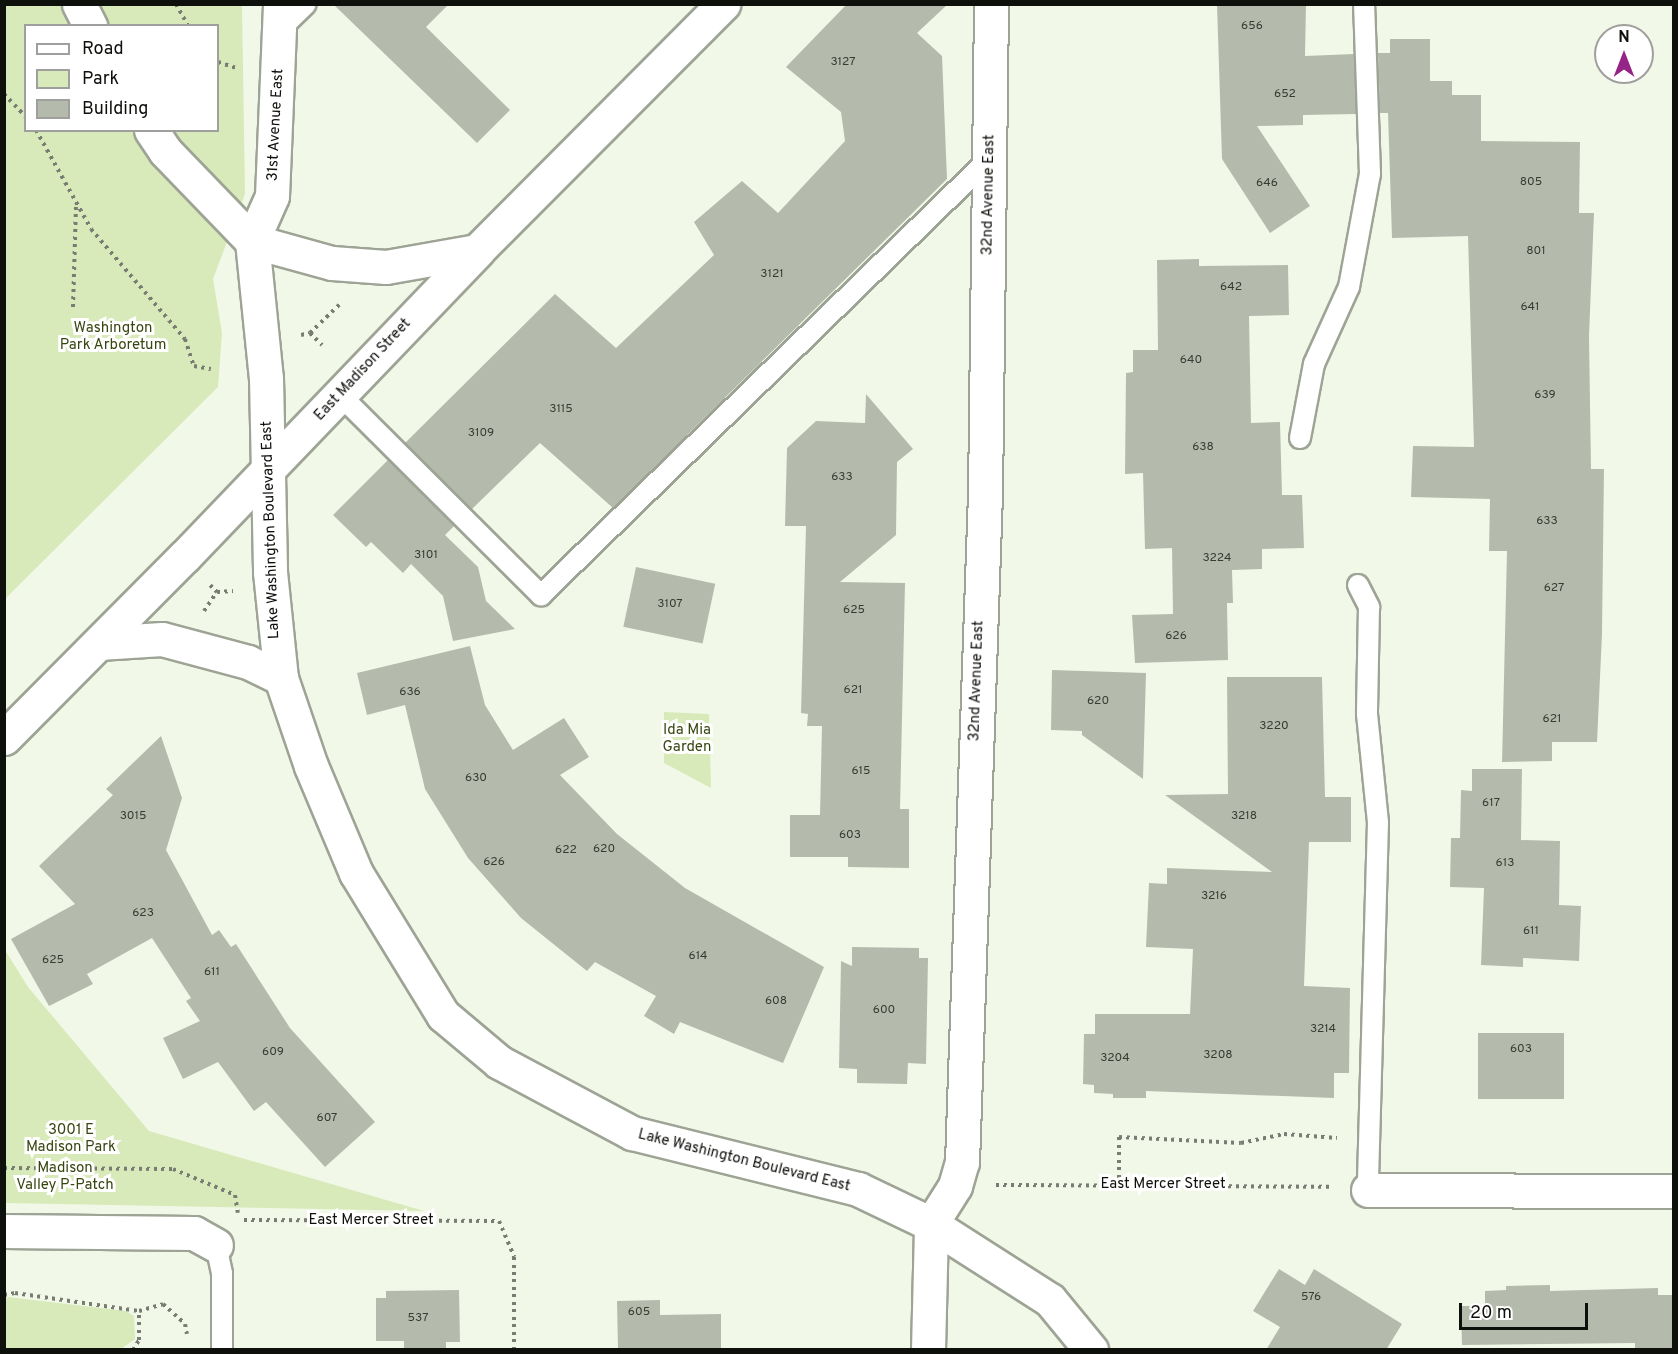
<!DOCTYPE html>
<style>
body{margin:0}
#map{position:relative;width:1678px;height:1354px;overflow:hidden;background:#f2f8e8;font-family:Overpass,sans-serif}
div>[style]{position:absolute}
[style*='--x']{left:calc(var(--x)*1px);top:calc(var(--y)*1px);width:calc(var(--w)*1px);rotate:calc(var(--a)*1deg)}
.green>*{inset:0;background:#d8eab9}
.building>*{inset:0;background:#b5bbac;transform-origin:0 0}
.path>*{height:4px;margin-top:-2px;transform-origin:0;background:repeating-linear-gradient(90deg,#787c72 0 3px,transparent 0 7.5px)}
.roads{filter:drop-shadow(2px 0 #9ea495) drop-shadow(-2px 0 #9ea495) drop-shadow(0 2px #9ea495) drop-shadow(0 -2px #9ea495)}
.lane>*{height:20px;margin:-10px;padding:0 10px;transform-origin:10px;border-radius:10px;background:#fff}
.street>*{height:33px;margin:-16.5px;padding:0 16.5px;transform-origin:16.5px;border-radius:16.5px;background:#fff}
.secondary>*{height:33px;margin:-16.5px;padding:0 16.5px;transform-origin:16.5px;border-radius:16.5px;background:#fff}
span{translate:-50% -50%;white-space:nowrap;text-align:center;line-height:1.15;-webkit-text-stroke:6px #fff;paint-order:stroke}
.number-label{font-size:12px;color:#383b33}
.number-label span{-webkit-text-stroke-width:0}
.street-label{font-size:15px;color:#0e100b}
.park-label{font-size:15px;color:#374610}
.frame{position:absolute;inset:0;border:6px solid #0e100b;pointer-events:none}
.legend{position:absolute;left:24px;top:24px;width:195px;height:108px;box-sizing:border-box;background:#fff;border:2px solid #9f9f9d;margin:0;padding:8px 10px;list-style:none;font-size:18px;color:#0e100b}
.legend li{display:flex;align-items:center;gap:12px;height:30px}
.legend b{width:30px;border:2px solid #9f9f9d}
.north{position:absolute;left:1594px;top:24px;width:60px;height:60px;box-sizing:border-box;background:#fff;border:2px solid #9f9f9d;border-radius:50%;rotate:0deg;font-size:16px;font-weight:700;line-height:24px;text-align:center;color:#0e100b}
.north::after{content:'';display:block;margin:auto;width:21px;height:27px;background:#942586;clip-path:polygon(50% 0,100% 100%,50% 72%,0 100%)}
.scale{position:absolute;left:1459px;top:1303px;width:129px;height:27px;box-sizing:border-box;border:3px solid #0e100b;border-top:0;padding-left:8px;font-size:18px;line-height:21px;white-space:nowrap;color:#0e100b;-webkit-text-stroke:4px #fff;paint-order:stroke}
</style>
<div id="map">
<div class="green">
<i style="clip-path:polygon(evenodd,4px 5px,242px 5px,245px 194px,213px 279px,222px 333px,218px 387px,5px 599px,4px 5px,26px 26px,218px 26px,218px 130px,26px 130px,26px 26px)"></i>
<i style="clip-path:polygon(664px 712px,709px 714px,711px 788px,664px 763px)"></i>
<i style="clip-path:polygon(5px 950px,28px 987px,149px 1131px,424px 1211px,5px 1203px)"></i>
<i style="clip-path:polygon(8px 1297px,126px 1311px,134px 1316px,135px 1339px,121px 1349px,5px 1349px,5px 1299px)"></i>
</div>
<div class="building">
<i style="clip-path:polygon(333px 4px,449px 4px,426px 27px,510px 110px,477px 143px)"></i>
<i style="clip-path:polygon(847px 4px,948px 4px,917px 33px,942px 56px,947px 179px,613px 508px,540px 443px,472px 509px,405px 443px,555px 294px,616px 348px,714px 255px,694px 222px,742px 181px,778px 213px,845px 141px,841px 112px,786px 67px)"></i>
<i style="clip-path:polygon(1217px 4px,1306px 4px,1305px 56px,1354px 54px,1356px 114px,1303px 115px,1303px 125px,1257px 126px,1310px 206px,1270px 233px,1222px 159px)"></i>
<i style="clip-path:polygon(1390px 39px,1430px 39px,1430px 81px,1452px 81px,1452px 95px,1481px 95px,1481px 141px,1580px 142px,1579px 213px,1594px 213px,1589px 336px,1591px 469px,1604px 469px,1602px 634px,1597px 742px,1552px 742px,1552px 761px,1502px 762px,1507px 551px,1489px 551px,1490px 499px,1411px 497px,1413px 446px,1474px 447px,1468px 236px,1392px 238px,1388px 113px,1380px 113px,1378px 53px,1390px 53px)"></i>
<i style="clip-path:polygon(1199px 259px,1199px 266px,1288px 265px,1289px 315px,1249px 316px,1251px 423px,1280px 422px,1282px 495px,1302px 495px,1304px 548px,1262px 549px,1262px 569px,1232px 570px,1233px 603px,1227px 603px,1228px 660px,1135px 663px,1132px 615px,1173px 614px,1172px 548px,1145px 549px,1143px 473px,1125px 474px,1126px 373px,1133px 372px,1133px 350px,1158px 350px,1157px 260px)"></i>
<i style="clip-path:polygon(866px 394px,913px 449px,897px 462px,896px 535px,840px 582px,905px 583px,900px 809px,909px 809px,909px 868px,848px 867px,848px 857px,790px 857px,790px 815px,820px 815px,822px 726px,807px 726px,808px 714px,801px 713px,806px 526px,785px 526px,787px 448px,816px 421px,865px 423px)"></i>
<i style="clip-path:polygon(388px 460px,454px 526px,445px 535px,478px 567px,486px 601px,515px 629px,453px 641px,443px 596px,411px 564px,403px 573px,371px 542px,366px 547px,333px 515px)"></i>
<i style="left:636px;top:567px;width:81px;height:61px;rotate:12deg"></i>
<i style="clip-path:polygon(470px 646px,485px 705px,513px 750px,564px 718px,589px 757px,560px 775px,617px 834px,685px 888px,824px 967px,783px 1063px,680px 1022px,674px 1034px,644px 1016px,656px 996px,595px 962px,587px 971px,521px 918px,468px 858px,425px 789px,405px 705px,367px 715px,357px 673px)"></i>
<i style="clip-path:polygon(1052px 670px,1146px 673px,1143px 779px,1082px 735px,1082px 731px,1051px 730px)"></i>
<i style="clip-path:polygon(1227px 677px,1322px 677px,1325px 797px,1351px 797px,1351px 842px,1309px 842px,1304px 986px,1350px 988px,1349px 1073px,1334px 1073px,1334px 1098px,1146px 1091px,1146px 1098px,1113px 1098px,1113px 1094px,1094px 1093px,1094px 1085px,1083px 1084px,1084px 1034px,1095px 1034px,1095px 1014px,1190px 1014px,1193px 949px,1146px 947px,1149px 883px,1167px 884px,1167px 868px,1272px 872px,1165px 795px,1228px 794px)"></i>
<i style="clip-path:polygon(161px 736px,182px 798px,166px 850px,212px 935px,219px 930px,231px 947px,236px 944px,290px 1028px,375px 1122px,325px 1167px,266px 1102px,254px 1111px,218px 1062px,183px 1079px,163px 1038px,200px 1021px,186px 1001px,191px 998px,152px 938px,87px 974px,93px 984px,49px 1006px,11px 939px,75px 904px,39px 866px,113px 795px,106px 789px)"></i>
<i style="clip-path:polygon(1472px 769px,1522px 769px,1521px 840px,1560px 841px,1559px 905px,1581px 906px,1579px 961px,1523px 958px,1523px 967px,1481px 965px,1484px 888px,1450px 887px,1451px 838px,1460px 838px,1461px 790px,1472px 791px)"></i>
<i style="clip-path:polygon(852px 947px,919px 948px,919px 958px,928px 958px,926px 1064px,908px 1063px,907px 1084px,857px 1083px,857px 1069px,839px 1068px,841px 961px,852px 966px)"></i>
<i style="left:1478px;top:1033px;width:86px;height:66px"></i>
<i style="clip-path:polygon(1279px 1269px,1305px 1285px,1314px 1269px,1402px 1324px,1386px 1350px,1266px 1350px,1280px 1327px,1253px 1311px)"></i>
<i style="clip-path:polygon(1550px 1285px,1550px 1291px,1658px 1288px,1658px 1295px,1674px 1295px,1674px 1350px,1635px 1350px,1635px 1343px,1462px 1345px,1461px 1306px,1485px 1306px,1485px 1291px,1506px 1290px,1506px 1286px)"></i>
<i style="clip-path:polygon(459px 1290px,460px 1342px,446px 1342px,446px 1350px,404px 1350px,404px 1341px,376px 1341px,376px 1298px,386px 1298px,386px 1291px)"></i>
<i style="clip-path:polygon(660px 1300px,660px 1315px,721px 1314px,721px 1350px,618px 1350px,617px 1301px)"></i>
</div>
<div class="path">
<i style="--x:176;--y:4;--w:25;--a:61"></i>
<i style="--x:218;--y:62;--w:22;--a:18"></i>
<i style="--x:4;--y:94;--w:32;--a:46"></i>
<i style="--x:36;--y:130;--w:113;--a:60.9"></i>
<i style="--x:91;--y:229;--w:145;--a:49.5"></i>
<i style="--x:185;--y:339;--w:28;--a:72"></i>
<i style="--x:194;--y:366;--w:17;--a:10"></i>
<i style="--x:73;--y:307;--w:102;--a:-88.3"></i>
<i style="--x:310;--y:333;--w:17;--a:45"></i>
<i style="--x:301;--y:335;--w:9;--a:-13"></i>
<i style="--x:310;--y:333;--w:43;--a:-44.1"></i>
<i style="--x:210;--y:585;--w:10;--a:45"></i>
<i style="--x:217;--y:592;--w:16;--a:-4"></i>
<i style="--x:204;--y:611;--w:23;--a:-56"></i>
<i style="--x:4;--y:1168;--w:169;--a:0.3"></i>
<i style="--x:173;--y:1169;--w:67;--a:22.8"></i>
<i style="--x:235;--y:1195;--w:18;--a:81"></i>
<i style="--x:996;--y:1185;--w:334;--a:0.3"></i>
<i style="--x:1119;--y:1185;--w:48;--a:-90"></i>
<i style="--x:1119;--y:1137;--w:122;--a:2.8"></i>
<i style="--x:1241;--y:1143;--w:44;--a:-11.8"></i>
<i style="--x:1284;--y:1134;--w:53;--a:4.3"></i>
<i style="--x:244;--y:1220;--w:255;--a:0.2"></i>
<i style="--x:499;--y:1221;--w:39;--a:67"></i>
<i style="--x:514;--y:1257;--w:93;--a:90"></i>
<i style="--x:4;--y:1295;--w:11;--a:-10"></i>
<i style="--x:15;--y:1293;--w:125;--a:8.3"></i>
<i style="--x:139;--y:1311;--w:25;--a:-16"></i>
<i style="--x:163;--y:1304;--w:30;--a:42"></i>
<i style="--x:185;--y:1324;--w:10;--a:79"></i>
<i style="--x:133;--y:1350;--w:12;--a:-59"></i>
<i style="--x:139;--y:1340;--w:29;--a:-90"></i>
</div>
<div class="roads">
<div class="lane">
<i style="--x:279;--y:30;--w:37;--a:-44"></i>
<i style="--x:340;--y:395;--w:284;--a:44.9"></i>
<i style="--x:541;--y:595;--w:627;--a:-44.22"></i>
<i style="--x:1300;--y:438;--w:75;--a:-79.3"></i>
<i style="--x:1314;--y:364;--w:85;--a:-65.6"></i>
<i style="--x:1349;--y:287;--w:115;--a:-79.5"></i>
<i style="--x:1370;--y:174;--w:170;--a:-92"></i>
<i style="--x:1358;--y:585;--w:25;--a:63"></i>
<i style="--x:1369;--y:607;--w:107;--a:91.1"></i>
<i style="--x:1367;--y:714;--w:109;--a:84.2"></i>
<i style="--x:1378;--y:822;--w:368;--a:91.6"></i>
<i style="--x:216;--y:1245;--w:29;--a:78"></i>
<i style="--x:222;--y:1273;--w:77;--a:90"></i>
</div>
<div class="street">
<i style="--x:252;--y:241;--w:49;--a:-66"></i>
<i style="--x:272;--y:196;--w:192;--a:-87.6"></i>
<i style="--x:1368;--y:1190;--w:306;--a:0.2"></i>
<i style="--x:931;--y:1224;--w:45;--a:-57.7"></i>
<i style="--x:955;--y:1186;--w:25;--a:-74"></i>
<i style="--x:962;--y:1162;--w:667;--a:-88.03"></i>
<i style="--x:985;--y:495;--w:491;--a:-89.3"></i>
<i style="--x:4;--y:1231;--w:190;--a:0.6"></i>
<i style="--x:194;--y:1233;--w:25;--a:29"></i>
</div>
<div class="secondary">
<i style="--x:79;--y:4;--w:25;--a:63"></i>
<i style="--x:151;--y:130;--w:25;--a:56"></i>
<i style="--x:165;--y:151;--w:125;--a:46"></i>
<i style="--x:252;--y:241;--w:138;--a:84.2"></i>
<i style="--x:266;--y:378;--w:194;--a:88.8"></i>
<i style="--x:270;--y:572;--w:107;--a:84.1"></i>
<i style="--x:281;--y:678;--w:93;--a:71.2"></i>
<i style="--x:311;--y:766;--w:116;--a:67.2"></i>
<i style="--x:356;--y:873;--w:167;--a:58.5"></i>
<i style="--x:443;--y:1015;--w:73;--a:40"></i>
<i style="--x:499;--y:1062;--w:151;--a:28.1"></i>
<i style="--x:632;--y:1133;--w:233;--a:13.9"></i>
<i style="--x:858;--y:1189;--w:81;--a:25.6"></i>
<i style="--x:931;--y:1224;--w:141;--a:32.6"></i>
<i style="--x:1050;--y:1300;--w:65;--a:50.6"></i>
<i style="--x:252;--y:241;--w:83;--a:15.4"></i>
<i style="--x:332;--y:263;--w:54;--a:4.2"></i>
<i style="--x:386;--y:267;--w:92;--a:-10"></i>
<i style="--x:99;--y:643;--w:63;--a:-3.6"></i>
<i style="--x:162;--y:639;--w:89;--a:15"></i>
<i style="--x:248;--y:662;--w:37;--a:26"></i>
<i style="--x:4;--y:738;--w:257;--a:-45.2"></i>
<i style="--x:185;--y:556;--w:422;--a:-46.2"></i>
<i style="--x:477;--y:251;--w:349;--a:-45.1"></i>
<i style="--x:928;--y:1350;--w:126;--a:-88.6"></i>
</div>
</div>
<div class="number-label">
<span style="left:1252px;top:27px">656</span>
<span style="left:843px;top:63px">3127</span>
<span style="left:1285px;top:95px">652</span>
<span style="left:1531px;top:183px">805</span>
<span style="left:1267px;top:184px">646</span>
<span style="left:1536px;top:252px">801</span>
<span style="left:772px;top:275px">3121</span>
<span style="left:1231px;top:288px">642</span>
<span style="left:1530px;top:308px">641</span>
<span style="left:1191px;top:361px">640</span>
<span style="left:1545px;top:396px">639</span>
<span style="left:561px;top:410px">3115</span>
<span style="left:481px;top:434px">3109</span>
<span style="left:1203px;top:448px">638</span>
<span style="left:842px;top:478px">633</span>
<span style="left:1547px;top:522px">633</span>
<span style="left:426px;top:556px">3101</span>
<span style="left:1217px;top:559px">3224</span>
<span style="left:1554px;top:589px">627</span>
<span style="left:670px;top:605px">3107</span>
<span style="left:854px;top:611px">625</span>
<span style="left:1176px;top:637px">626</span>
<span style="left:853px;top:691px">621</span>
<span style="left:410px;top:693px">636</span>
<span style="left:1098px;top:702px">620</span>
<span style="left:1552px;top:720px">621</span>
<span style="left:1274px;top:727px">3220</span>
<span style="left:861px;top:772px">615</span>
<span style="left:476px;top:779px">630</span>
<span style="left:1491px;top:804px">617</span>
<span style="left:133px;top:817px">3015</span>
<span style="left:1244px;top:817px">3218</span>
<span style="left:850px;top:836px">603</span>
<span style="left:604px;top:850px">620</span>
<span style="left:566px;top:851px">622</span>
<span style="left:494px;top:863px">626</span>
<span style="left:1505px;top:864px">613</span>
<span style="left:1214px;top:897px">3216</span>
<span style="left:143px;top:914px">623</span>
<span style="left:1531px;top:932px">611</span>
<span style="left:698px;top:957px">614</span>
<span style="left:53px;top:961px">625</span>
<span style="left:212px;top:973px">611</span>
<span style="left:776px;top:1002px">608</span>
<span style="left:884px;top:1011px">600</span>
<span style="left:1323px;top:1030px">3214</span>
<span style="left:1521px;top:1050px">603</span>
<span style="left:273px;top:1053px">609</span>
<span style="left:1218px;top:1056px">3208</span>
<span style="left:1115px;top:1059px">3204</span>
<span style="left:327px;top:1119px">607</span>
<span style="left:1311px;top:1298px">576</span>
<span style="left:639px;top:1313px">605</span>
<span style="left:418px;top:1319px">537</span>
</div>
<div class="street-label">
<span style="left:276px;top:125px;rotate:-87deg">31st Avenue East</span>
<span style="left:989px;top:195px;rotate:-89deg">32nd Avenue East</span>
<span style="left:363px;top:370px;rotate:-47deg">East Madison Street</span>
<span style="left:271px;top:530px;rotate:-92deg">Lake Washington Boulevard East</span>
<span style="left:977px;top:681px;rotate:-88deg">32nd Avenue East</span>
<span style="left:744px;top:1161px;rotate:14deg">Lake Washington Boulevard East</span>
<span style="left:1163px;top:1185px">East Mercer Street</span>
<span style="left:371px;top:1221px">East Mercer Street</span>
</div>
<div class="park-label">
<span style="left:113px;top:337px">Washington<br>Park Arboretum</span>
<span style="left:687px;top:739px">Ida Mia<br>Garden</span>
<span style="left:71px;top:1139px">3001 E<br>Madison Park</span>
<span style="left:65px;top:1177px">Madison<br>Valley P-Patch</span>
</div>
<div class="frame"></div>
<ul class="legend">
<li><b style="height:8px;background:#fff"></b>Road</li>
<li><b style="height:16px;background:#d8eab9"></b>Park</li>
<li><b style="height:16px;background:#b5bbac"></b>Building</li>
</ul>
<div class="north">N</div>
<div class="scale">20 m</div>
</div>
